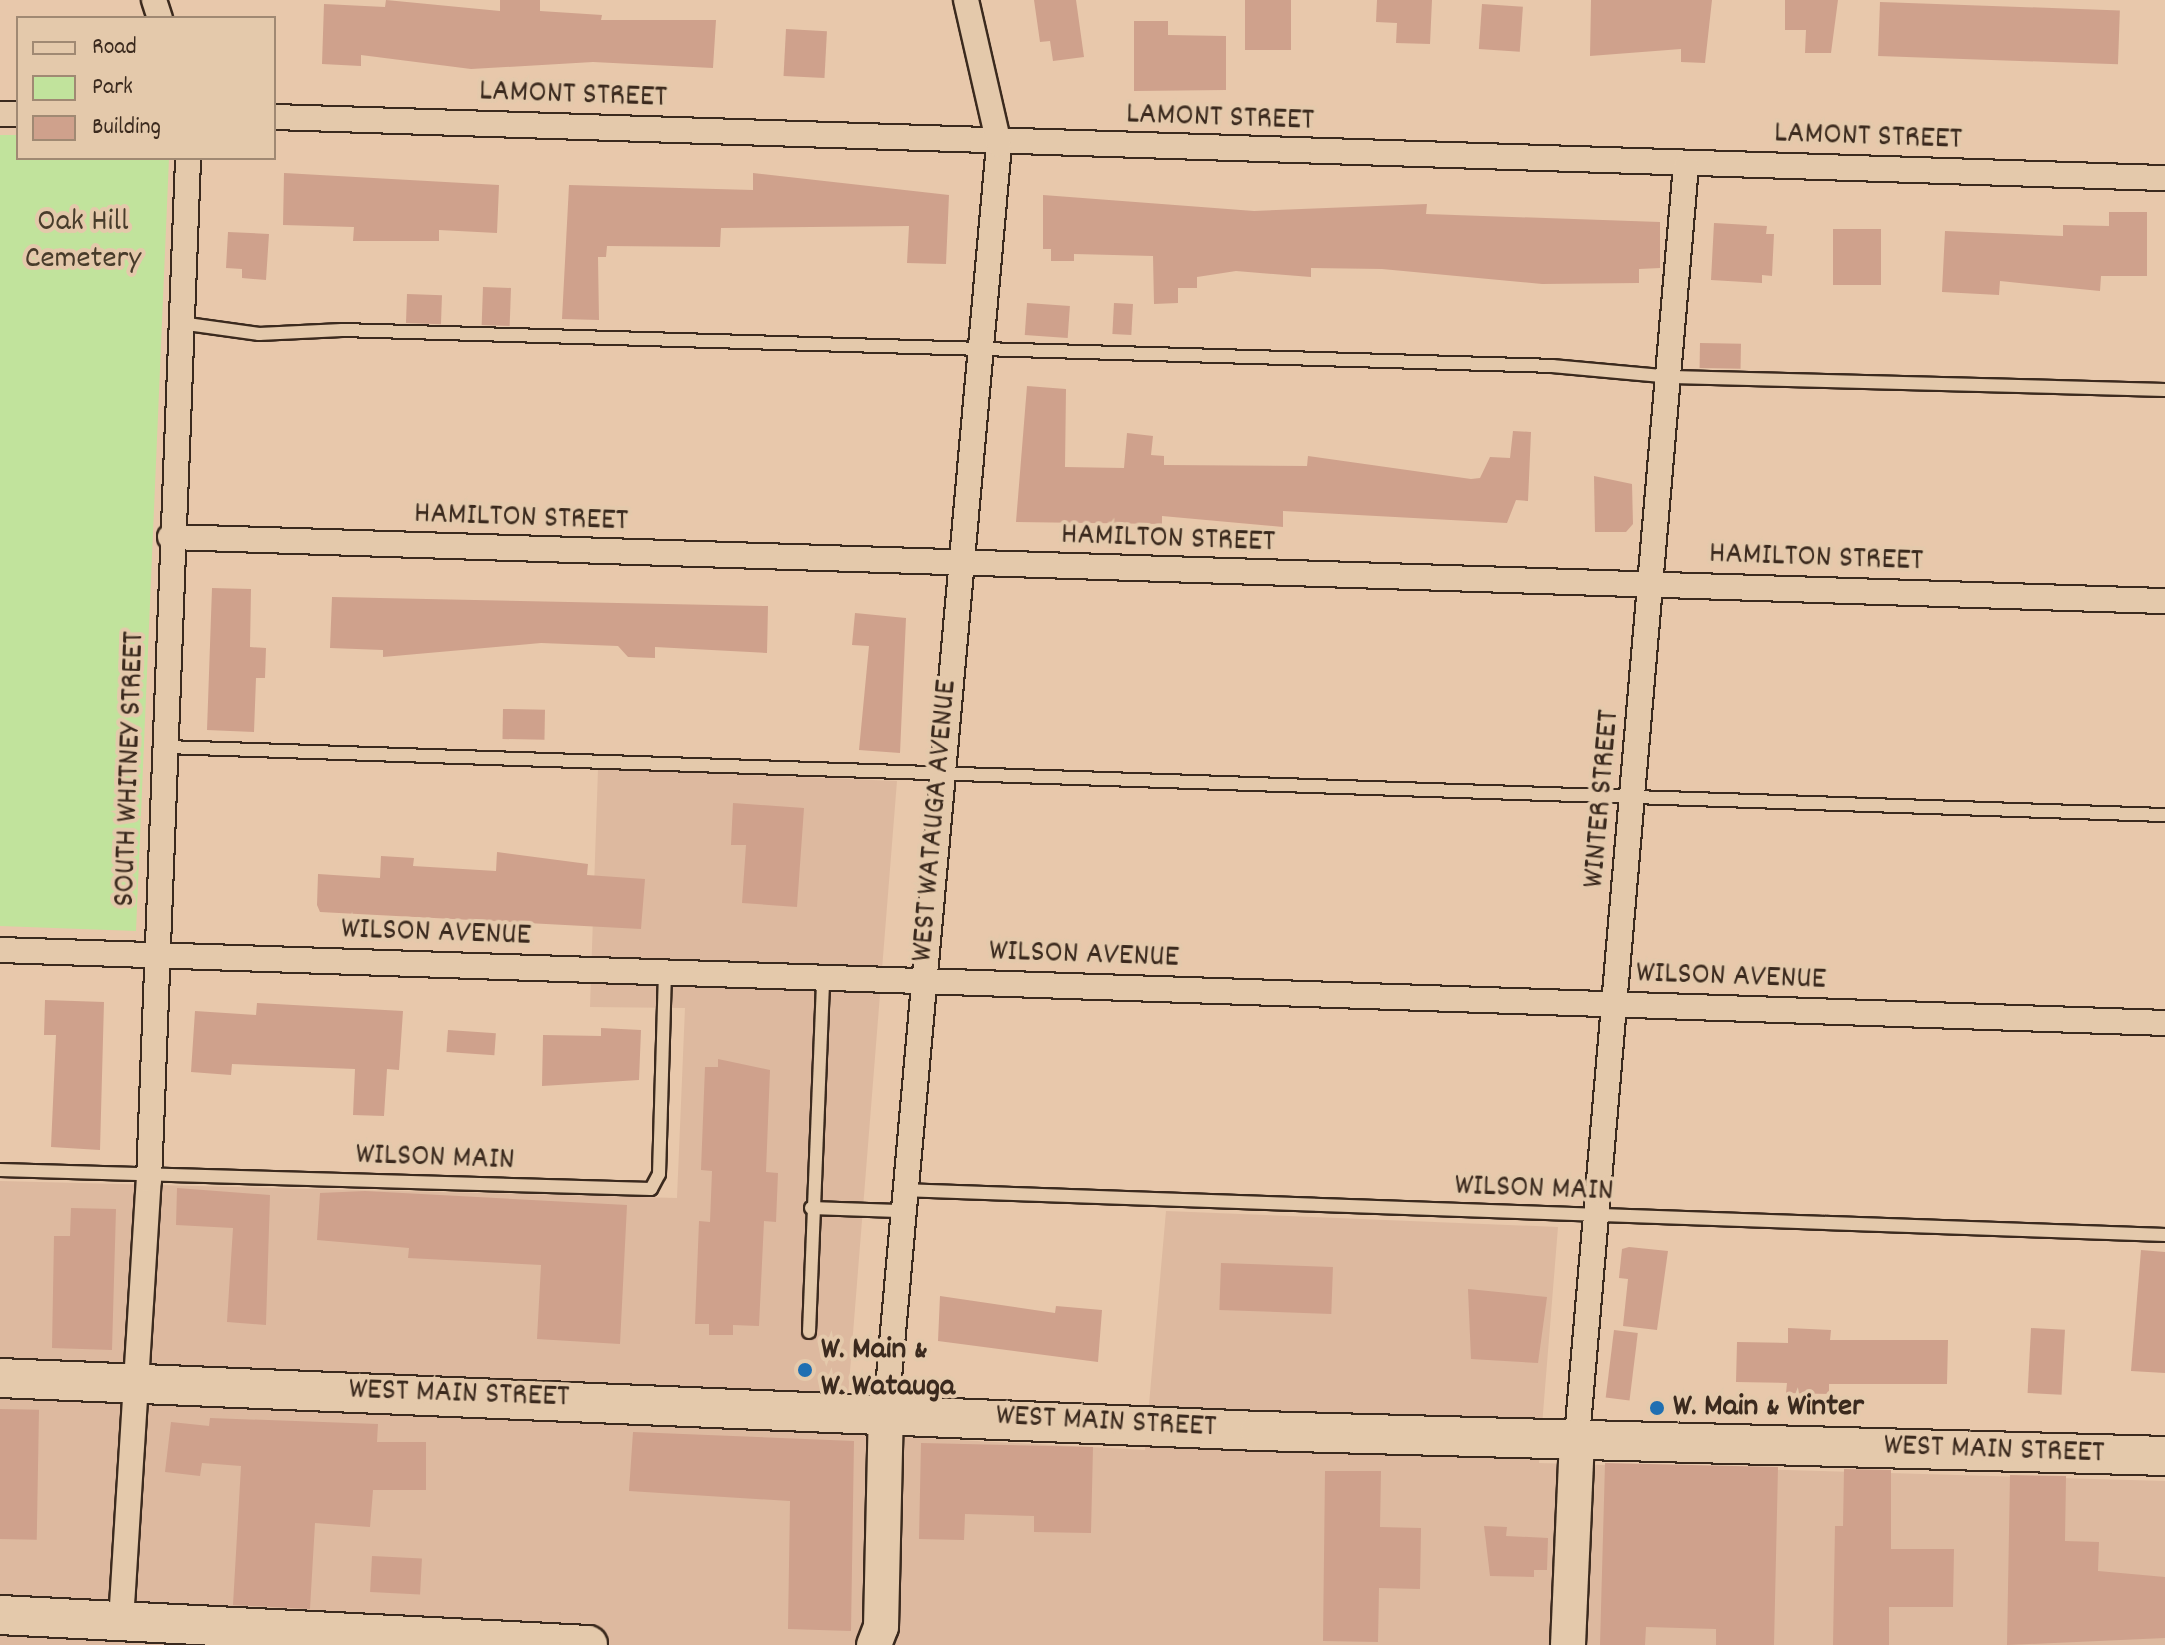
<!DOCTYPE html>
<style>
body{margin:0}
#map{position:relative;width:2165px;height:1645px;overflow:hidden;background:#e8c8ab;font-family:Dekko,sans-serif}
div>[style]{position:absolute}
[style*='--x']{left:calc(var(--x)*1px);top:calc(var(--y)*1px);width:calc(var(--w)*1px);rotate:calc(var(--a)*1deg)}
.built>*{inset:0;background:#ddb99f}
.green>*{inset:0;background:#c1e39c}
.building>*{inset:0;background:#cfa18c;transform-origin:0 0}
.roads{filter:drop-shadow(2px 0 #3b2a1e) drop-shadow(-2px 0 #3b2a1e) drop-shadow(0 2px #3b2a1e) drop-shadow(0 -2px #3b2a1e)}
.service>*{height:12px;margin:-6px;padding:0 6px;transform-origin:6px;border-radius:6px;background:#e4c9ab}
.minor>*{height:24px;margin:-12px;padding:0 12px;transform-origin:12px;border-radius:12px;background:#e4c9ab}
.secondary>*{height:34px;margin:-17px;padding:0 17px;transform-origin:17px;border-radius:17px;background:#e4c9ab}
.primary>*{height:38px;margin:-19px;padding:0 19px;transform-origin:19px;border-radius:19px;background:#e4c9ab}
.dots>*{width:22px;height:22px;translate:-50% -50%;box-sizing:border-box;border:4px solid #e4c9ab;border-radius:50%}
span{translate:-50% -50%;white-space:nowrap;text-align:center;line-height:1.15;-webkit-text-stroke:8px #e4c9ab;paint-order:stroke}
.street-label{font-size:32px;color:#3b2a1e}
.park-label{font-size:32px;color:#483c2b}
.poi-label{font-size:32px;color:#3b2a1e;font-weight:700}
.left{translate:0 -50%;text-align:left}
.legend{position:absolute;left:16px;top:16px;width:260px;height:144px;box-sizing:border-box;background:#e4c9ab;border:2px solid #a08973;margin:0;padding:10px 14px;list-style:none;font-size:24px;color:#3b2a1e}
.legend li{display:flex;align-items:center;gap:16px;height:40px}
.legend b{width:40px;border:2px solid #a08973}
</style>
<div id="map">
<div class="built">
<i style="clip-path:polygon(598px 769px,897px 781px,845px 1434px,1145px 1450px,1166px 1211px,1558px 1227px,1539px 1463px,2165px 1481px,2165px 1645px,0 1645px,0 1181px,677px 1198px,685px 1008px,590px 1007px)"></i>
</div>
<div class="green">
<i style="clip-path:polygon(0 135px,18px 135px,18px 158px,169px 158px,136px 931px,0 926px)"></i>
</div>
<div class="building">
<i style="clip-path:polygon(386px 0,500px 11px,500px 0,540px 0,540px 11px,602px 15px,601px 20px,716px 20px,713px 68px,593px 62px,471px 69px,361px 55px,361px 66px,322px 64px,324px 4px,385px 7px)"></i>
<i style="clip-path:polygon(1034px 0,1076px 0,1084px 57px,1053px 61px,1050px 41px,1040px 42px)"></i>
<i style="left:1245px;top:0;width:46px;height:50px"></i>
<i style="clip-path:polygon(1377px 0,1432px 0,1430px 44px,1396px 43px,1397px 23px,1376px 22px)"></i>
<i style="clip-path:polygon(1591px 0,1712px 0,1705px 63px,1681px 62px,1681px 49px,1590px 56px)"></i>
<i style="clip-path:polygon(1785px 0,1838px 0,1831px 53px,1805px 53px,1806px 30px,1785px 30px)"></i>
<i style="left:1880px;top:2px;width:240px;height:54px;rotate:2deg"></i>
<i style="left:1482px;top:4px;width:41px;height:45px;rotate:4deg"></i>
<i style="clip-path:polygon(1134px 21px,1168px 21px,1168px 35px,1226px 36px,1226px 90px,1134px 91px)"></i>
<i style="left:786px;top:29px;width:41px;height:47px;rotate:3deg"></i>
<i style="clip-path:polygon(284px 173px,499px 185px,497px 233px,439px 230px,439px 241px,353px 241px,354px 227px,283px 225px)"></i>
<i style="clip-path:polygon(753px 173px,949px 195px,946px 264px,907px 263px,909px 226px,721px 228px,720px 247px,607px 246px,606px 257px,598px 257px,599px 320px,562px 319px,569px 185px,753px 190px)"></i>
<i style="clip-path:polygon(1043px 195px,1254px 211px,1427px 204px,1426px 214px,1660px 222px,1660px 268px,1639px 269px,1639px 283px,1542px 284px,1382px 269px,1311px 268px,1311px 277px,1236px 271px,1197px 277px,1197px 288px,1178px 288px,1178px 303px,1154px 304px,1153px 256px,1074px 254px,1074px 261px,1051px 261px,1051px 249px,1043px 249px)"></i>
<i style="clip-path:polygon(2109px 212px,2147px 212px,2147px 276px,2101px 276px,2100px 291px,2000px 281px,1999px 295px,1942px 292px,1945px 231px,2063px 236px,2063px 225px,2109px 226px)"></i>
<i style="clip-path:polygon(1714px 223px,1767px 226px,1766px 234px,1774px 234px,1772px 276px,1762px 275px,1762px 283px,1711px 280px)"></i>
<i style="left:1833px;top:229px;width:48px;height:56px"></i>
<i style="clip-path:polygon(228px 232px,269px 234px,266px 280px,242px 278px,242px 269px,226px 268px)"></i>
<i style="left:483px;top:287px;width:28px;height:38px;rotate:2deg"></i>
<i style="left:407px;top:294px;width:35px;height:29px;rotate:2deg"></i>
<i style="left:1027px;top:303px;width:43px;height:32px;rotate:4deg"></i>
<i style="left:1114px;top:303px;width:19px;height:31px;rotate:3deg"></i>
<i style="left:1700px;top:343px;width:41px;height:25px;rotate:1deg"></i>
<i style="clip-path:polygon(1027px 386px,1066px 389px,1065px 467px,1124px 468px,1127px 433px,1153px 436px,1151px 455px,1164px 456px,1164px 465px,1307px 466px,1308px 456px,1471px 479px,1480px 478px,1490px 457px,1510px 458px,1513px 431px,1531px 432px,1528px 501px,1516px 500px,1507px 523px,1283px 511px,1283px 527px,1162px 516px,1162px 524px,1016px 522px)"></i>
<i style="clip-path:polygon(1594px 476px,1632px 484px,1633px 524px,1626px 532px,1595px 532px)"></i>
<i style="clip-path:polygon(212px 588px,251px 589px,250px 647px,266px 648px,265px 678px,256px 678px,254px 732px,207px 730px)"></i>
<i style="clip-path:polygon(332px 597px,768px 606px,767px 653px,655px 647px,655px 658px,628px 657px,618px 646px,541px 643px,383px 657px,383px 650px,330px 648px)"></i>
<i style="clip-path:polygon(855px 613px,906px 618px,900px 753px,859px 750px,869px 646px,852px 645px)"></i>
<i style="left:503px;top:709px;width:42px;height:30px;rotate:1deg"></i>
<i style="clip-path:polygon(733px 803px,804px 808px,797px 907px,742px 903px,746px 845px,731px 845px)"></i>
<i style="clip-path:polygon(497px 852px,588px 864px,587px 875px,645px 879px,641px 929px,320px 912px,317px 905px,318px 874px,380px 878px,381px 856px,414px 858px,413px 866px,496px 871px)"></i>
<i style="clip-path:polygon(45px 1000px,104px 1002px,100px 1150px,51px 1147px,56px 1035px,44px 1035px)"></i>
<i style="clip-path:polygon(257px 1003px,403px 1011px,399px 1070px,387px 1069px,384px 1116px,353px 1115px,355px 1069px,232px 1064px,231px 1075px,191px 1072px,195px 1011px,256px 1015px)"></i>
<i style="clip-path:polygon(601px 1028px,641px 1030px,639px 1080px,542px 1086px,543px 1035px,601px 1036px)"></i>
<i style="left:448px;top:1030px;width:48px;height:22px;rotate:4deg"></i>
<i style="clip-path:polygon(718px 1059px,770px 1070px,766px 1172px,778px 1173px,776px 1222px,764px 1221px,759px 1326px,733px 1325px,733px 1335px,709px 1335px,709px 1324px,695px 1324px,699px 1221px,710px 1222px,712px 1171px,701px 1170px,705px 1067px,718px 1067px)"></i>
<i style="clip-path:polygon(177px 1188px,270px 1195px,266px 1325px,227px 1322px,233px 1228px,176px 1225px)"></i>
<i style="clip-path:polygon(365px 1191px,627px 1205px,620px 1344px,537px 1339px,541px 1265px,408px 1258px,409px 1248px,317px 1240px,320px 1193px)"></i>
<i style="clip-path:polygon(71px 1208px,116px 1209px,112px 1350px,52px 1348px,54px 1236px,70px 1236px)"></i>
<i style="clip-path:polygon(1629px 1247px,1668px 1251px,1657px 1330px,1623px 1326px,1628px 1279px,1619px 1278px,1622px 1249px)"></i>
<i style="clip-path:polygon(2141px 1250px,2165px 1252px,2165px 1373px,2131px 1371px)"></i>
<i style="left:1221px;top:1263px;width:112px;height:47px;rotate:2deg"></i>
<i style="clip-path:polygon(1468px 1289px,1547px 1297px,1538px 1363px,1471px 1359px)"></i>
<i style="clip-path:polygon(940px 1296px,1055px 1313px,1056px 1306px,1102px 1310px,1098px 1362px,938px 1341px)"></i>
<i style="clip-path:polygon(1788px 1328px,1831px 1330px,1830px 1340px,1948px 1340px,1947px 1384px,1829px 1384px,1829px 1394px,1786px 1393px,1787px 1383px,1736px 1382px,1737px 1342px,1788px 1343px)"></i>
<i style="left:2031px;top:1328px;width:34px;height:65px;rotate:3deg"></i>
<i style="left:1614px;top:1330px;width:24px;height:68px;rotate:7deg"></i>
<i style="left:0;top:1409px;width:39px;height:130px;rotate:1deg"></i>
<i style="clip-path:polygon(210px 1418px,378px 1424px,377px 1442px,426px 1442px,426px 1490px,373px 1490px,370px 1527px,315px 1523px,310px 1609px,233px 1605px,241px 1466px,202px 1463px,200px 1476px,165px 1472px,171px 1422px,209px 1426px)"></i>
<i style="clip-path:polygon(633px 1432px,854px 1441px,851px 1631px,788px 1629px,790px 1501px,629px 1491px)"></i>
<i style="clip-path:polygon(921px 1443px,1093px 1447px,1091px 1533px,1034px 1532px,1034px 1516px,965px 1514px,964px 1540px,919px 1539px)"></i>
<i style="clip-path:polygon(1605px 1463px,1778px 1467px,1774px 1645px,1716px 1645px,1716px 1629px,1646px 1627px,1645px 1645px,1600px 1645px)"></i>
<i style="clip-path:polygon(1844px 1469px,1891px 1470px,1891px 1549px,1954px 1549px,1953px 1607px,1889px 1607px,1889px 1645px,1833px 1645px,1835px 1526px,1843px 1526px)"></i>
<i style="clip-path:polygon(1325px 1471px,1381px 1471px,1380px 1527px,1421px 1528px,1420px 1589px,1379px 1588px,1378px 1642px,1323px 1641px)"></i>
<i style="clip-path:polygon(2010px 1475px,2066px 1476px,2065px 1541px,2099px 1542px,2098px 1571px,2165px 1577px,2165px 1638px,2007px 1645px)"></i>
<i style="clip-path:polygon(1484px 1526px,1507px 1527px,1506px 1536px,1548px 1538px,1547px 1570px,1534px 1570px,1534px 1577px,1490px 1576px)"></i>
<i style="left:372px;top:1556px;width:50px;height:36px;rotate:3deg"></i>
</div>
<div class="roads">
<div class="service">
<i style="--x:180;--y:323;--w:80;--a:7.9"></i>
<i style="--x:259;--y:334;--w:83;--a:-2.8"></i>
<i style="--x:342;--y:330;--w:1211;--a:1.7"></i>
<i style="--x:1552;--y:366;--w:121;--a:5.2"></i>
<i style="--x:1672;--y:377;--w:493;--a:1.5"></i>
<i style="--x:166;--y:747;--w:2000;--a:1.95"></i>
<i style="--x:0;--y:1170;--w:651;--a:1.67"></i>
<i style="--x:651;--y:1189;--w:17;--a:-62"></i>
<i style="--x:659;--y:1174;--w:199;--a:-88.3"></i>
<i style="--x:901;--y:1190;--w:1265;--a:2.04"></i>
<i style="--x:811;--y:1208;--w:87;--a:2"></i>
<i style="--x:809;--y:1332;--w:352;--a:-87.7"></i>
</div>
<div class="minor">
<i style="--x:154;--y:0;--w:19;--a:72"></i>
<i style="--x:0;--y:114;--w:18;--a:0"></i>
<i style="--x:274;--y:117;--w:1892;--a:1.85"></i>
<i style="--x:170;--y:537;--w:1996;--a:1.84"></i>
<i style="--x:0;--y:950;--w:2166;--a:1.93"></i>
<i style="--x:886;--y:1411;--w:1272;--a:-84.9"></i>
<i style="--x:999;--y:144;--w:148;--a:-102.9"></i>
<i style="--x:1577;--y:1437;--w:1276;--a:-85.1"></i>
<i style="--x:121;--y:1621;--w:442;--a:-86.4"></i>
<i style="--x:149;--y:1180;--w:1023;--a:-87.81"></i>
</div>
<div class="secondary">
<i style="--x:874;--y:1645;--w:19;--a:-69"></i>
<i style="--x:881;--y:1627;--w:216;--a:-88.7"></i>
<i style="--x:1568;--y:1645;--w:208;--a:-87.5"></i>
</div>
<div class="primary">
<i style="--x:0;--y:1378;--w:1261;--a:2.41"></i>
<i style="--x:1260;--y:1431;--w:905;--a:1.58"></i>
<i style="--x:0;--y:1615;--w:589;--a:2.92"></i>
</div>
</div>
<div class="dots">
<i style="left:805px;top:1370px;background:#1f6fb2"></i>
<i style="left:1657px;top:1408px;background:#1f6fb2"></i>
</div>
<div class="street-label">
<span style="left:573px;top:96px;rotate:2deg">LAMONT STREET</span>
<span style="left:1220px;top:119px;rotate:2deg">LAMONT STREET</span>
<span style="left:1868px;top:138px;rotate:2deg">LAMONT STREET</span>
<span style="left:521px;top:519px;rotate:2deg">HAMILTON STREET</span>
<span style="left:1168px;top:540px;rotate:2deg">HAMILTON STREET</span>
<span style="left:1816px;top:559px;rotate:2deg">HAMILTON STREET</span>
<span style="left:131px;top:769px;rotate:-88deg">SOUTH WHITNEY STREET</span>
<span style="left:1603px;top:799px;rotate:-85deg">WINTER STREET</span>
<span style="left:936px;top:821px;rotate:-85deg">WEST WATAUGA AVENUE</span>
<span style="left:436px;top:934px;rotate:2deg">WILSON AVENUE</span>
<span style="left:1084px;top:956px;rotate:2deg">WILSON AVENUE</span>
<span style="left:1731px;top:978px;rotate:2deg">WILSON AVENUE</span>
<span style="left:435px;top:1159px;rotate:2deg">WILSON MAIN</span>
<span style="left:1534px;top:1190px;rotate:2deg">WILSON MAIN</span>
<span style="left:459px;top:1395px;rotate:2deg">WEST MAIN STREET</span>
<span style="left:1106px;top:1423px;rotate:3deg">WEST MAIN STREET</span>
<span style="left:1994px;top:1451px;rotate:2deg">WEST MAIN STREET</span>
</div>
<div class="park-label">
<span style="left:83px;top:242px">Oak Hill<br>Cemetery</span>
</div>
<div class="poi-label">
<span class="left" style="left:821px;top:1370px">W. Main &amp;<br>W. Watauga</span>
<span class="left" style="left:1673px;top:1408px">W. Main &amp; Winter</span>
</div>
<ul class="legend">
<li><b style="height:10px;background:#e4c9ab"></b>Road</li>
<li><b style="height:22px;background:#c1e39c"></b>Park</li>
<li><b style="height:22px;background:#cfa18c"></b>Building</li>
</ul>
</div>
